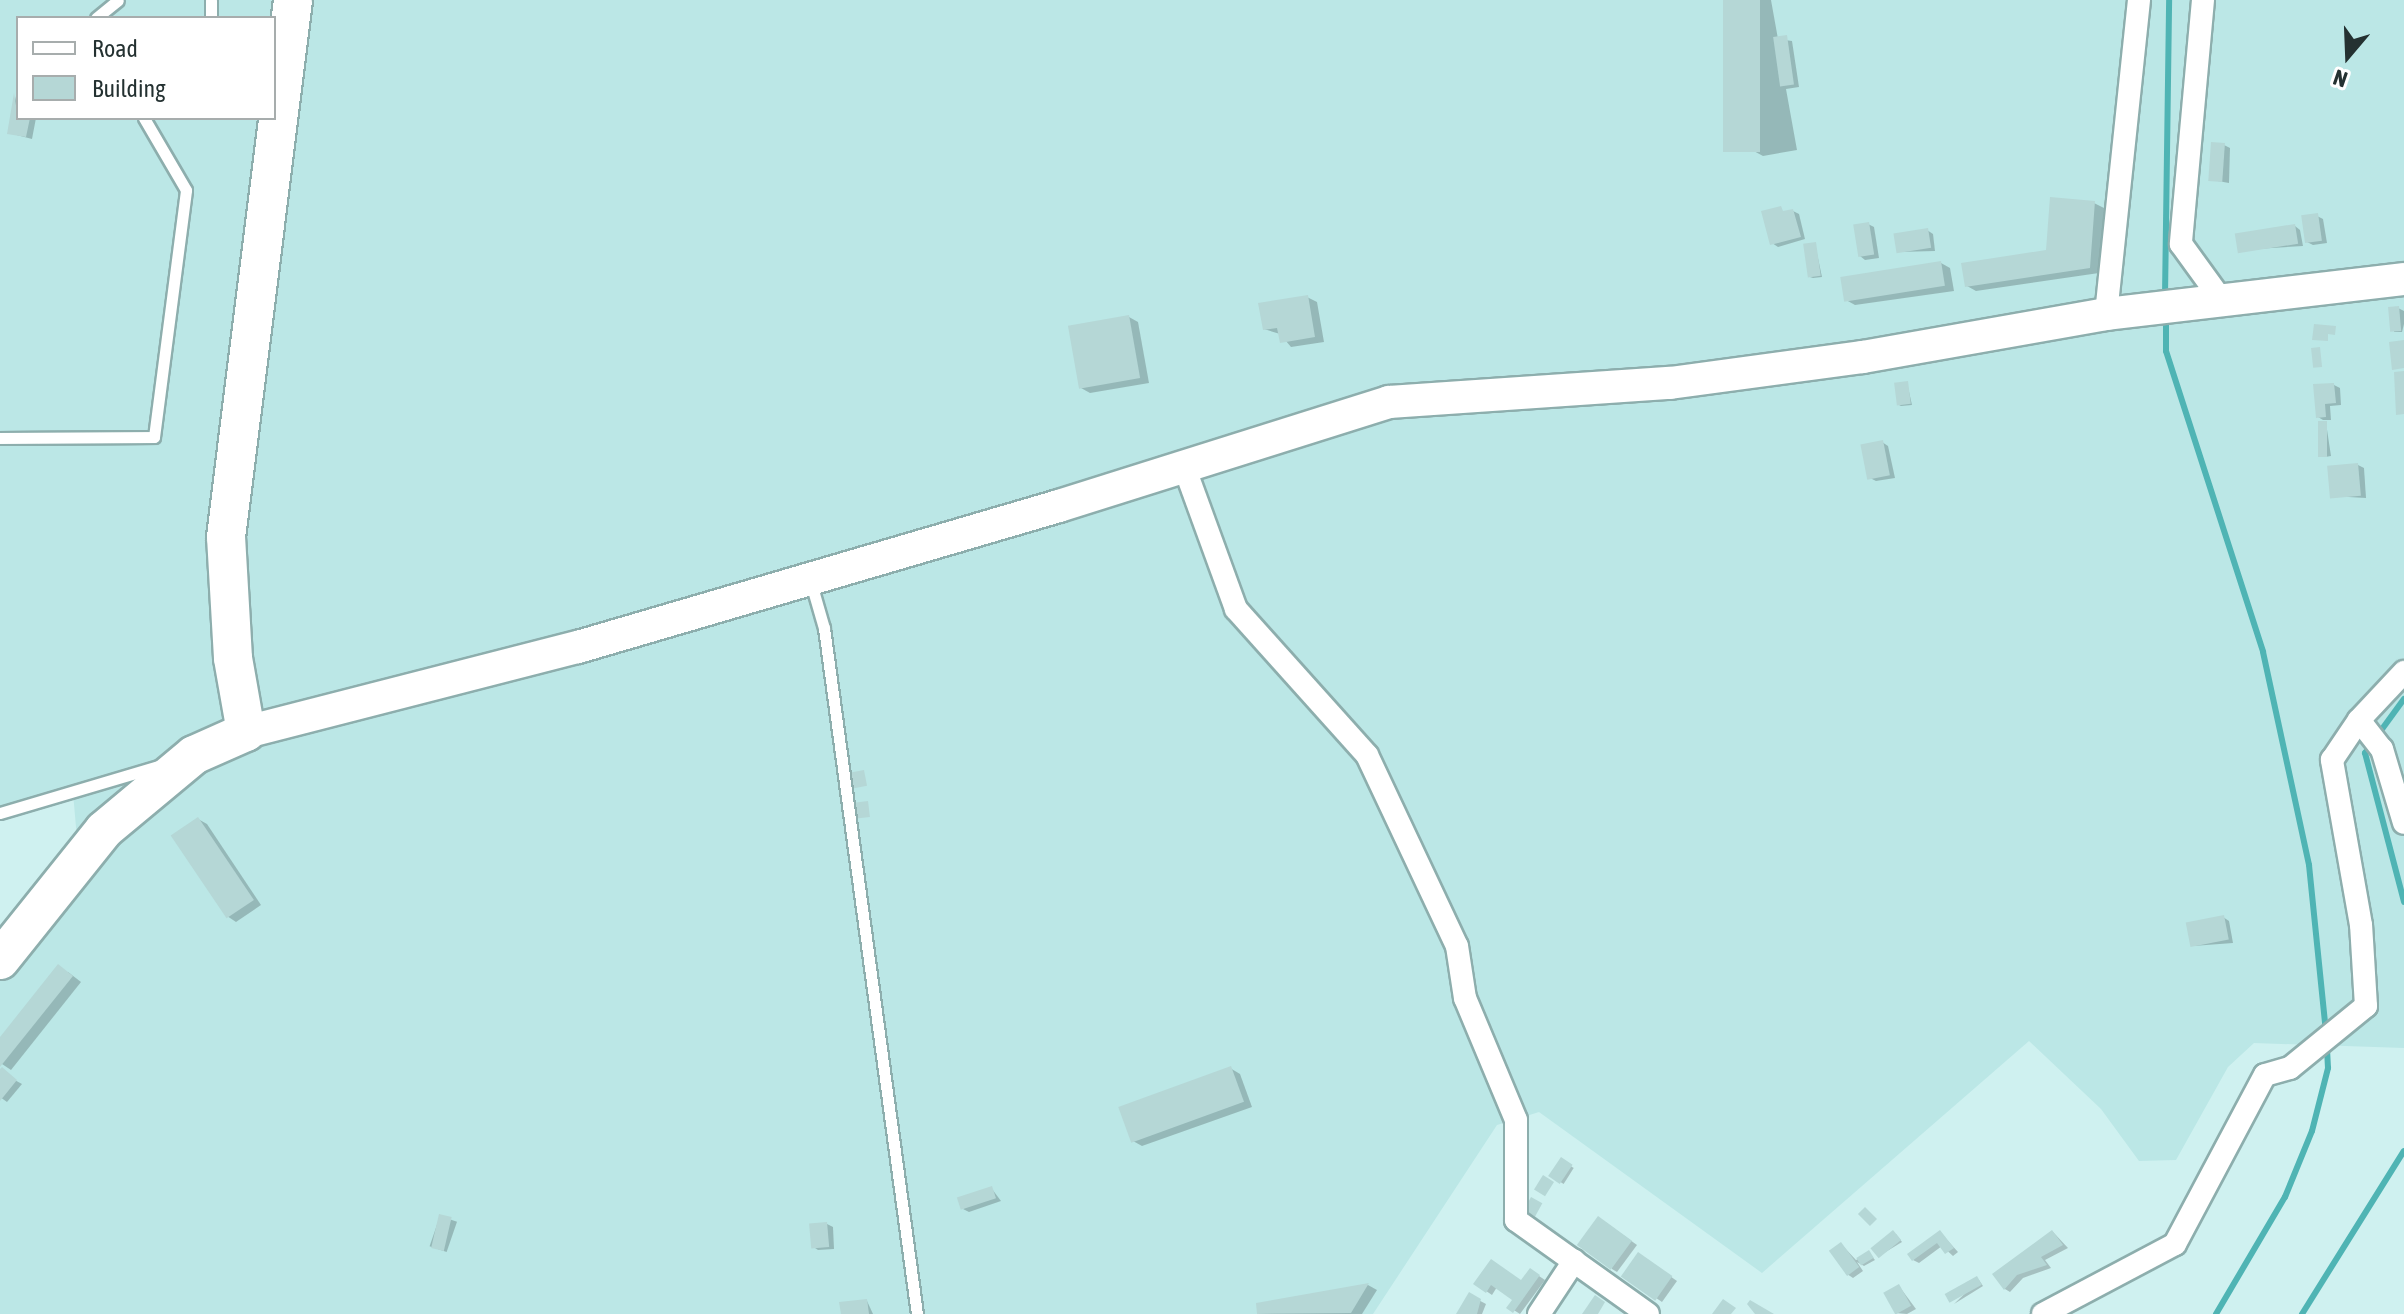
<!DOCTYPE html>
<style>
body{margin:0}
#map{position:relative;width:2404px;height:1314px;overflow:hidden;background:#cff1f0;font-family:"Asap Condensed",sans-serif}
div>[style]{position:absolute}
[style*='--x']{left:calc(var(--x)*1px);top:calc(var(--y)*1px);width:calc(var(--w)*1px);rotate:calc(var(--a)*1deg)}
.built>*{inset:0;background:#bbe7e6}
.shadow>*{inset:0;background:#0003;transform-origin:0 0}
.stream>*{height:6px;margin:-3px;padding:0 3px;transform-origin:3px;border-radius:3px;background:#4fb4b4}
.building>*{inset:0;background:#b5d7d6;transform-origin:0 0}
.roads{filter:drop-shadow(2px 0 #8daead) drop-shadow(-2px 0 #8daead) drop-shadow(0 2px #8daead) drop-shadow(0 -2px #8daead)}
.service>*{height:11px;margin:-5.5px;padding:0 5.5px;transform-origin:5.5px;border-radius:5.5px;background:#fff}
.minor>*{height:22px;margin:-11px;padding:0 11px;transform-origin:11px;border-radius:11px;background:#fff}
.secondary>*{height:32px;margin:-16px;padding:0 16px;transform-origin:16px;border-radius:16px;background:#fff}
.trunk>*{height:38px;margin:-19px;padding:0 19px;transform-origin:19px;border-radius:19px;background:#fff}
span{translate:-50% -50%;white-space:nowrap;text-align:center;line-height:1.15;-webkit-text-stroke:8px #fff;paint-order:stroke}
.legend{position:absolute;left:16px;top:16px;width:260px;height:104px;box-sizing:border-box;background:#fff;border:2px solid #a7adad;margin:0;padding:10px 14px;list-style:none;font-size:24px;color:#243131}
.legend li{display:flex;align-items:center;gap:16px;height:40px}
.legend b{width:40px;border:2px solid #a7adad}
.north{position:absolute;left:2308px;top:16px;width:80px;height:80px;-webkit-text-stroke:6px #fff;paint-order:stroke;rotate:199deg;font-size:22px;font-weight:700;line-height:32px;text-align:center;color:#243131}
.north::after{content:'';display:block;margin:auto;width:28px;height:36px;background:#243131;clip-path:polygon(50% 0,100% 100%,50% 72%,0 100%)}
</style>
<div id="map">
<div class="built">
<i style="clip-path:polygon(evenodd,0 0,2404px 0,2404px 1048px,2254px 1043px,2228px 1067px,2176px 1160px,2139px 1161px,2101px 1109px,2029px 1041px,1762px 1273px,1539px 1112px,1497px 1125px,1373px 1314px,0 1314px,0 965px,79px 861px,73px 793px,0 813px,0 0,18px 18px,274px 18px,274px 118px,18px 118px,18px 18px)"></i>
</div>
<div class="shadow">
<i style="clip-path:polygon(1725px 0,1771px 0,1778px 39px,1792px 41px,1799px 87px,1786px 89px,1797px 150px,1763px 156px,1750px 149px)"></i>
<i style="clip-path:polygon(16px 96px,18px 118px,36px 118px,32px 139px,9px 133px)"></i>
<i style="clip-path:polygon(2224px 145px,2230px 148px,2229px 183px,2212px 180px)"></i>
<i style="clip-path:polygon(2094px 203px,2104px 208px,2099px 273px,1976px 291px,1967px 286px,2048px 252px)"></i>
<i style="clip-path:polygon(1793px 211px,1799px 214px,1805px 239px,1778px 247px,1772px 243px)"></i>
<i style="clip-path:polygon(2317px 216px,2323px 219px,2327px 243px,2313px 245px,2307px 242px)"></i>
<i style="clip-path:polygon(1868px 224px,1874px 227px,1879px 258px,1865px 260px,1860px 256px)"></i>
<i style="clip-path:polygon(2295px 226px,2300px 230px,2303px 246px,2240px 250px)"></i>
<i style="clip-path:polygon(1927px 230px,1933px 234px,1935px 251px,1898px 252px)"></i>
<i style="clip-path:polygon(1815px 244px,1822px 277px,1813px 278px,1810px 277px)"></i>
<i style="clip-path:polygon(1941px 263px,1950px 268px,1954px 291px,1855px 305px,1846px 300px)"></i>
<i style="clip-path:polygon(1307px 297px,1317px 302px,1324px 342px,1291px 347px,1280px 334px,1264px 329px)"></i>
<i style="clip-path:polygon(2398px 308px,2404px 311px,2404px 324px,2402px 332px,2394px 332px)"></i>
<i style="clip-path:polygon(1129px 317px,1138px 322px,1149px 383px,1090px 393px,1081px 388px)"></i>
<i style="clip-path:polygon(1907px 383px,1912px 405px,1901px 406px,1899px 405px)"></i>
<i style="clip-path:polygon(2334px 385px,2340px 388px,2341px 405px,2330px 406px,2331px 420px,2323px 420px,2318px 417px)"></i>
<i style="clip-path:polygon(2326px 423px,2331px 456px,2325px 457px,2323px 456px)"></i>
<i style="clip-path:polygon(1882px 442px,1888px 446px,1895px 478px,1876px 481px,1870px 478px)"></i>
<i style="clip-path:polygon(2358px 465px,2364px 468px,2366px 498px,2331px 496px)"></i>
<i style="clip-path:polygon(198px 819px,207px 824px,261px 905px,236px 922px,227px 916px)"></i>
<i style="clip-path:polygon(2223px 917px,2229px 921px,2233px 943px,2193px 946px)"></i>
<i style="clip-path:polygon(68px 972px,81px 982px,11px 1070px,2px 1064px,0 1040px)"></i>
<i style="clip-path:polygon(1230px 1068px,1240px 1074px,1252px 1107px,1142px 1146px,1133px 1141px)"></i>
<i style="clip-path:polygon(0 1072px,22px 1084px,7px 1102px,0 1097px)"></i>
<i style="left:1561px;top:1160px;width:15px;height:19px;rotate:32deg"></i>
<i style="clip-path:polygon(992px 1189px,1001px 1201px,969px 1212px,963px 1209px)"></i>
<i style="left:440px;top:1216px;width:18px;height:32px;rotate:19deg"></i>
<i style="clip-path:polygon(1605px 1222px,1637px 1245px,1617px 1272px,1612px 1269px)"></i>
<i style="clip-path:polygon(827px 1224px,833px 1227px,834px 1249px,818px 1250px,812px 1246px)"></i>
<i style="clip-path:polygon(1940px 1232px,1958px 1252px,1953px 1256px,1942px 1246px,1919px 1263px,1913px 1260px)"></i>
<i style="clip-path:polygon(2053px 1232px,2068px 1248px,2045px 1260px,2051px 1268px,2023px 1278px,2010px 1292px,2005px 1289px,1994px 1274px)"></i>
<i style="clip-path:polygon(1896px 1234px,1902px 1242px,1879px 1256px)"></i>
<i style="clip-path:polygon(1842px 1245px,1856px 1260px,1869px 1253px,1875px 1260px,1864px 1266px,1857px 1262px,1863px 1271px,1853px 1278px,1847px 1274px)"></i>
<i style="clip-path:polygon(1644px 1258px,1677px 1281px,1662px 1302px,1624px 1276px)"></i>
<i style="clip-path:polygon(1536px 1274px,1545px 1280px,1520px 1314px,1509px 1307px,1515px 1300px,1497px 1287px,1492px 1295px,1476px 1284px,1522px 1282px)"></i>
<i style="clip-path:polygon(1979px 1280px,1983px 1286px,1954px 1304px)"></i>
<i style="clip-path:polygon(1368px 1285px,1377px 1290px,1362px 1314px,1259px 1314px,1258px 1304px)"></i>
<i style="clip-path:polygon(1899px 1286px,1916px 1309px,1907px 1314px,1896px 1313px,1885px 1294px)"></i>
<i style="clip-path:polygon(1469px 1295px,1486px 1304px,1482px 1314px,1458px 1314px)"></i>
<i style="clip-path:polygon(867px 1301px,873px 1314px,843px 1314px)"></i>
</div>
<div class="stream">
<i style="--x:2165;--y:296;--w:296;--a:-89.2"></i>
<i style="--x:2166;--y:316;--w:35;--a:90"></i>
<i style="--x:2166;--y:351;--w:316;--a:72.1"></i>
<i style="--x:2263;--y:652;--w:218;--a:77.8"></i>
<i style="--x:2309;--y:865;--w:167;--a:84.2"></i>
<i style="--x:2377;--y:736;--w:46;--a:-53.9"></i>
<i style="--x:2371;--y:745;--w:10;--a:127"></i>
<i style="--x:2365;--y:753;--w:154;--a:75.3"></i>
<i style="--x:2216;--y:1314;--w:136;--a:-59.5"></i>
<i style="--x:2285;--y:1197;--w:71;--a:-67.8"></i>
<i style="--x:2312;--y:1131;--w:65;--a:-75.7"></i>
<i style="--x:2328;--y:1068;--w:22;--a:-93"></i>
<i style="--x:2302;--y:1314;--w:192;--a:-58"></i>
</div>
<div class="building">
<i style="left:1723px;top:0;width:37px;height:152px"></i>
<i style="left:1787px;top:35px;width:50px;height:14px;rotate:82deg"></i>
<i style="clip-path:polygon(14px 93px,18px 118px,30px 118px,26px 137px,7px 134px)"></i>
<i style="left:2211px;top:142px;width:14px;height:39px;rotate:4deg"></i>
<i style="clip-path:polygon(2050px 197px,2095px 201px,2090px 268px,1965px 287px,1961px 263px,2046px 250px)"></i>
<i style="clip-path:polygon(1781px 206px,1783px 211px,1793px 209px,1801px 237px,1770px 245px,1761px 211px)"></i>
<i style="left:2318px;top:213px;width:28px;height:17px;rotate:82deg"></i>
<i style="left:1869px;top:222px;width:33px;height:16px;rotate:81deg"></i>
<i style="left:2295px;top:224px;width:20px;height:61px;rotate:81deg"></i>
<i style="left:1928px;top:228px;width:20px;height:35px;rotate:81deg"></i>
<i style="left:1816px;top:242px;width:34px;height:13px;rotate:82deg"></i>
<i style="left:1941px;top:261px;width:25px;height:102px;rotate:81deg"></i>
<i style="clip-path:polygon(1308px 295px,1315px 337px,1280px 343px,1277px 328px,1263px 330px,1258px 303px)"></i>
<i style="left:2399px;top:306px;width:25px;height:11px;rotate:85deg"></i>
<i style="left:1129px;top:315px;width:64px;height:62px;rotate:80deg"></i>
<i style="clip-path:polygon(2314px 324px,2336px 326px,2335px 335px,2328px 334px,2328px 341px,2312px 340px)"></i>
<i style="clip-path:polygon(2404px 340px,2404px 368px,2392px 370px,2389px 342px)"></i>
<i style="left:2320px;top:347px;width:20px;height:9px;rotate:84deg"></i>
<i style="clip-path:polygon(2404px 371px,2404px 414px,2396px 415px,2394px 372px)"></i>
<i style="left:1908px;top:381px;width:23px;height:14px;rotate:83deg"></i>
<i style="clip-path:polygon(2334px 383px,2336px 403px,2325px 404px,2326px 417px,2316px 418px,2313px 384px)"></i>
<i style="left:2318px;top:421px;width:9px;height:36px"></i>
<i style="left:1883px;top:440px;width:36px;height:23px;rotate:79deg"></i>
<i style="left:2358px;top:463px;width:33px;height:31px;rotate:85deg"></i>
<i style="left:864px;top:770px;width:16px;height:16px;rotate:79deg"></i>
<i style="left:868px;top:801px;width:16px;height:16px;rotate:83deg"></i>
<i style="left:198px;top:817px;width:100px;height:33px;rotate:56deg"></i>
<i style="left:2224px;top:915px;width:25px;height:39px;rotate:79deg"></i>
<i style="clip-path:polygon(58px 964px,73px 976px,0 1067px,0 1037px)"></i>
<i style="left:1231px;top:1066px;width:38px;height:120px;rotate:70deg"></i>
<i style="clip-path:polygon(2px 1067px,17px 1080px,0 1101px,0 1069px)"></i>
<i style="left:1561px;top:1157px;width:14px;height:23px;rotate:34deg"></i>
<i style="left:1543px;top:1175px;width:13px;height:17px;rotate:32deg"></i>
<i style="left:992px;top:1186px;width:13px;height:37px;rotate:72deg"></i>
<i style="left:1531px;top:1197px;width:13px;height:15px;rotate:29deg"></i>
<i style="left:1865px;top:1207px;width:17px;height:10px;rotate:45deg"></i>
<i style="left:439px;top:1214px;width:13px;height:35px;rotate:13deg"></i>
<i style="left:1598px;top:1216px;width:42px;height:36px;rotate:36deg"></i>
<i style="left:827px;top:1222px;width:25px;height:18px;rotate:85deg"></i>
<i style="left:1893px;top:1230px;width:13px;height:29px;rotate:51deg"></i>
<i style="clip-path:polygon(1940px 1230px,1954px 1248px,1945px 1254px,1937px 1243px,1912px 1261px,1907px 1254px)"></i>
<i style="clip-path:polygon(2052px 1230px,2063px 1245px,2041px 1257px,2047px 1265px,2017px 1275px,2004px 1290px,1992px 1274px)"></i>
<i style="left:1841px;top:1242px;width:31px;height:15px;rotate:54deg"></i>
<i style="left:1869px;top:1250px;width:9px;height:15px;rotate:58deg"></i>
<i style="left:1638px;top:1252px;width:42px;height:30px;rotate:35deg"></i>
<i style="clip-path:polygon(1491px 1259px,1521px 1280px,1530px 1268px,1540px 1275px,1513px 1313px,1506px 1308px,1512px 1300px,1491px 1285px,1486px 1293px,1473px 1284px)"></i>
<i style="left:1977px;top:1276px;width:10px;height:37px;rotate:61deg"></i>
<i style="clip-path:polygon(1369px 1283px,1351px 1313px,1257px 1314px,1256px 1303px)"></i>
<i style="left:1899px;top:1284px;width:25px;height:18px;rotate:61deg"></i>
<i style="clip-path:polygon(1469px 1292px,1481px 1299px,1477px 1314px,1456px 1314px)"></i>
<i style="clip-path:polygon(1595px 1295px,1605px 1302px,1598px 1314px,1582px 1314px)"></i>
<i style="clip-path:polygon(867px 1299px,869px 1314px,841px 1314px,839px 1302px)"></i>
<i style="clip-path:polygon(1723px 1299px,1736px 1308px,1731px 1314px,1712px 1314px)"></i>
<i style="clip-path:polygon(1750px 1300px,1774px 1314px,1755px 1314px,1747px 1304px)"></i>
</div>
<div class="roads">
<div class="service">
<i style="--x:96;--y:18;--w:28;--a:-39"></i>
<i style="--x:211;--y:18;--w:18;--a:-90"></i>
<i style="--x:0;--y:438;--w:154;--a:-0.4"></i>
<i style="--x:154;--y:437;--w:249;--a:-82.6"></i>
<i style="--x:186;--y:190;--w:83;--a:-120.3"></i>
<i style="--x:811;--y:583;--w:47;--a:73.9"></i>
<i style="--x:824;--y:628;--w:692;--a:82.28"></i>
<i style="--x:0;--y:813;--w:166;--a:-16.5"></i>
</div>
<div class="minor">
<i style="--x:2203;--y:0;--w:245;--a:95.2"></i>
<i style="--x:2181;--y:244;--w:72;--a:54.1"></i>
<i style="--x:2106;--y:314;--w:316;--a:-84"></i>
<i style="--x:1184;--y:466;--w:152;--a:70"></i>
<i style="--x:1236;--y:609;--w:196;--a:48.1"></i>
<i style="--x:1367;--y:755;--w:211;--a:64.8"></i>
<i style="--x:1457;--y:946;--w:53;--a:81.3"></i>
<i style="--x:1465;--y:998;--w:132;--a:67.3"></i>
<i style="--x:1516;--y:1120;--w:100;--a:90"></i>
<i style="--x:1516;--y:1220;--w:162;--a:35.5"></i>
<i style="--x:2359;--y:720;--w:37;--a:52"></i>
<i style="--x:2382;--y:749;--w:77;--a:73.4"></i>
<i style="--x:1539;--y:1314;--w:64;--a:-56.6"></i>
<i style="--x:2043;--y:1314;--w:149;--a:-27.9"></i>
<i style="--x:2175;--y:1244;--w:191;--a:-62"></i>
<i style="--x:2265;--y:1075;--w:26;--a:-16"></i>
<i style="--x:2290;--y:1068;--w:98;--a:-39.2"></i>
<i style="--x:2366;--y:1006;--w:81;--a:-93.5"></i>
<i style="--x:2361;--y:925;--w:168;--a:-100"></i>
<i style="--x:2332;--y:760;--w:48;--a:-56"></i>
<i style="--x:2359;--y:720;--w:66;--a:-46.8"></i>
</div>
<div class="secondary">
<i style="--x:246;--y:732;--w:343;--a:-14.4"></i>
<i style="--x:578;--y:647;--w:501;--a:-16.34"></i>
<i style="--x:1059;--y:506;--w:346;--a:-17.5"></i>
<i style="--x:1389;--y:402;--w:282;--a:-3.9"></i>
<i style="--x:1670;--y:383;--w:195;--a:-7.7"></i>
<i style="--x:1863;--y:357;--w:247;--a:-10"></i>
<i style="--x:2106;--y:314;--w:300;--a:-6.7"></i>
</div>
<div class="trunk">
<i style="--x:0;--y:960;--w:166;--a:-51.3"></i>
<i style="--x:104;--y:830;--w:117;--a:-39.8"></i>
<i style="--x:194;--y:755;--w:57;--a:-23.9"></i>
<i style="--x:246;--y:732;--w:75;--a:-100"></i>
<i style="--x:233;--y:658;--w:121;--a:-93.3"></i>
<i style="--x:226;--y:537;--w:541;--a:-82.89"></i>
</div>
</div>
<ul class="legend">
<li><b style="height:10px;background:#fff"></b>Road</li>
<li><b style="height:22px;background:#b5d7d6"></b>Building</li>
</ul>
<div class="north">N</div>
</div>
